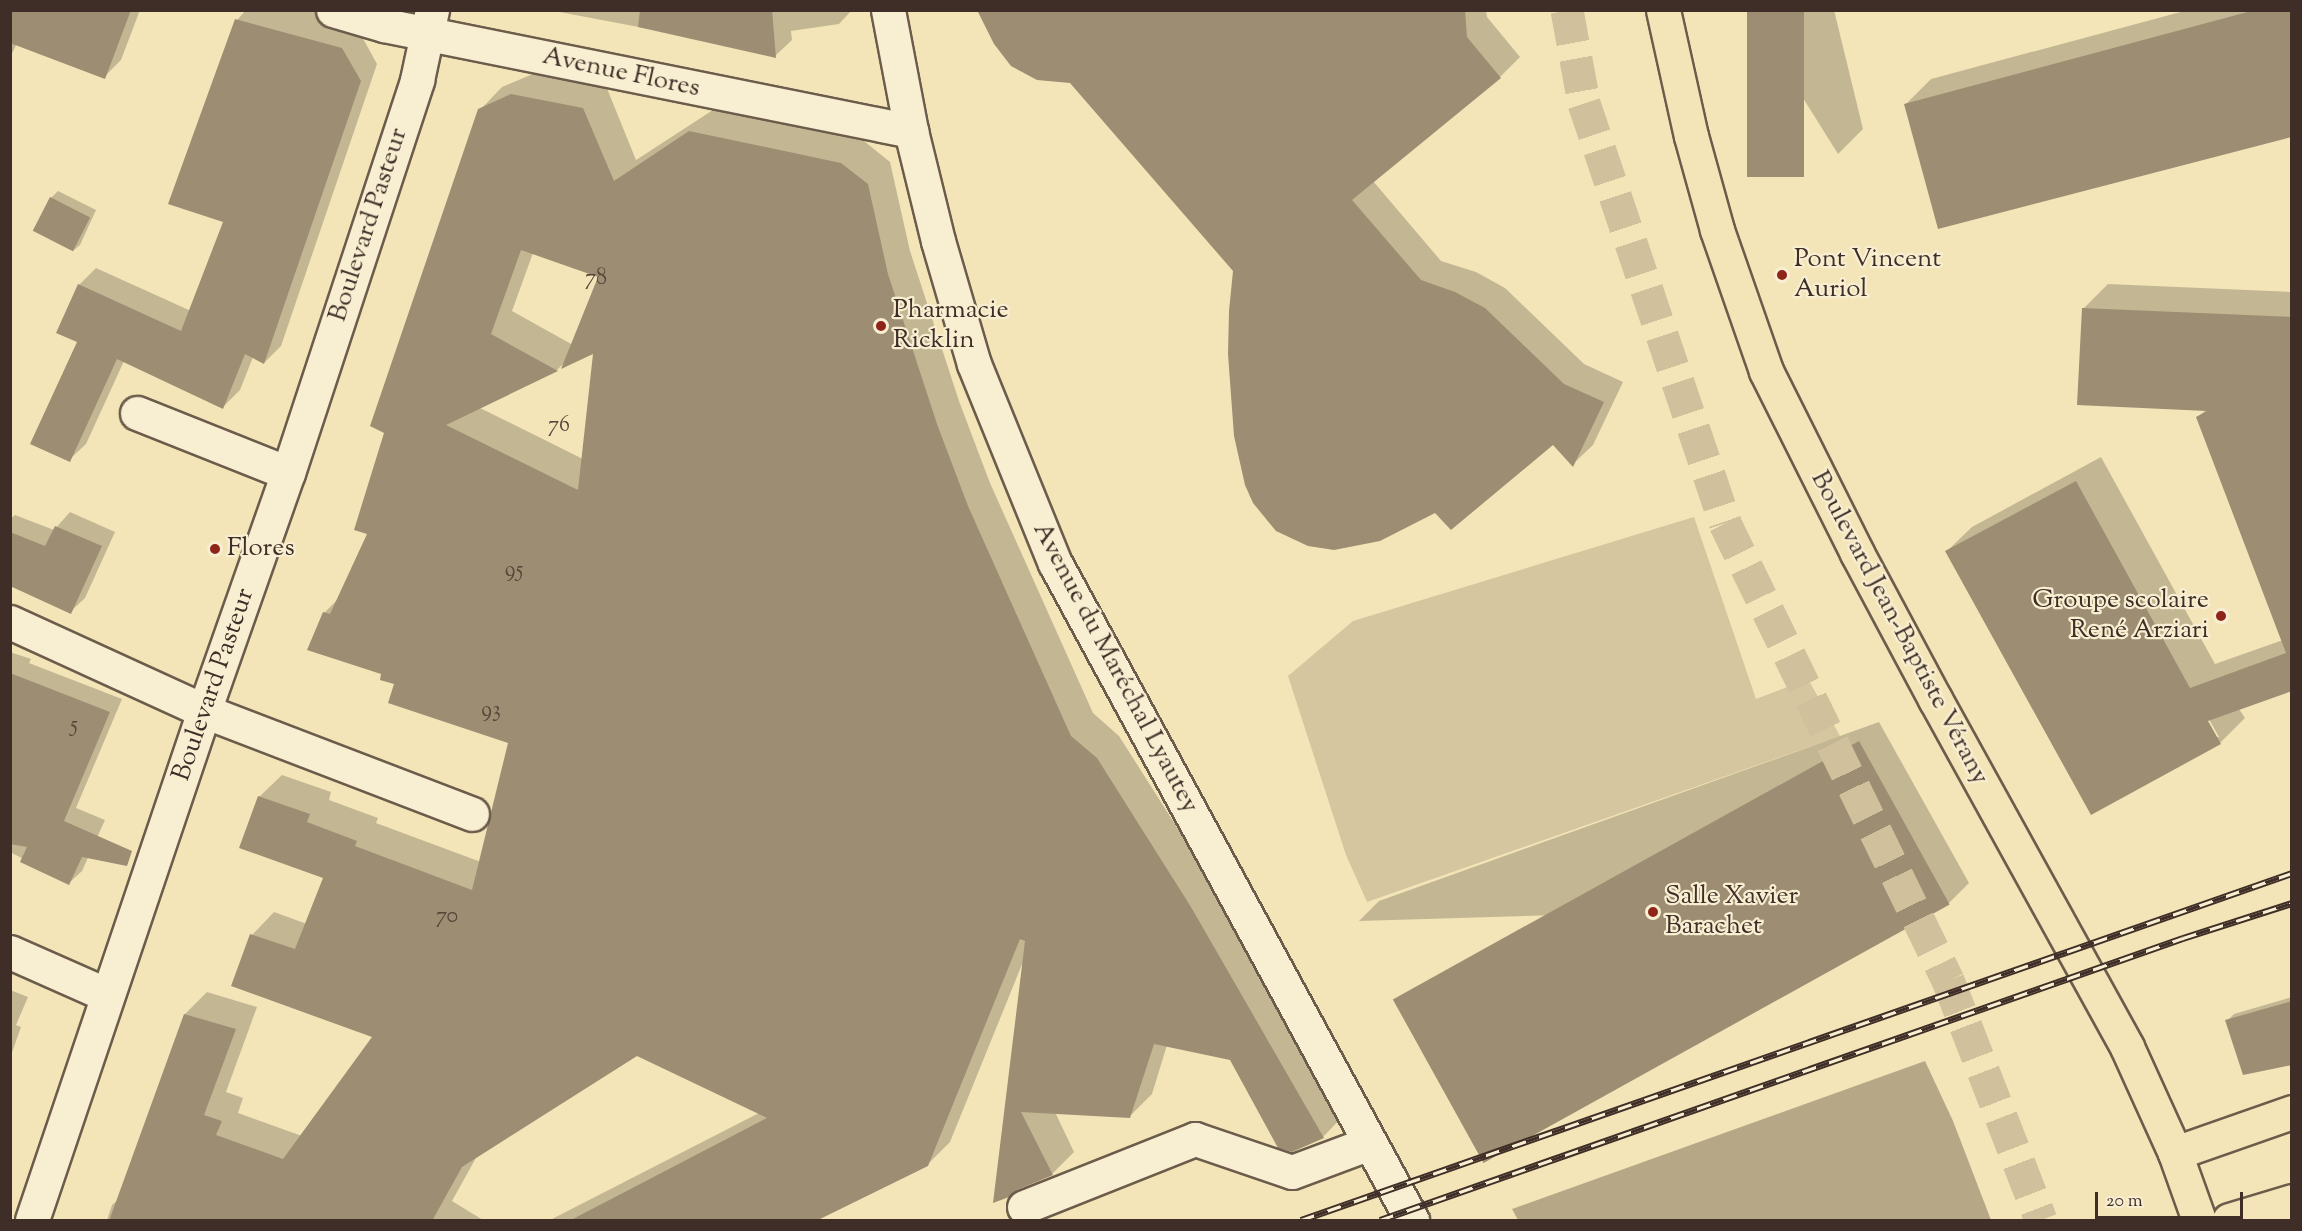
<!DOCTYPE html>
<meta charset="utf-8">
<style>
body{margin:0}
#map{position:relative;width:2302px;height:1231px;overflow:hidden;background:#f4e5b8;font-family:"Sorts Mill Goudy",serif}
div>[style]{position:absolute}
[style*='--x']{left:calc(var(--x)*1px);top:calc(var(--y)*1px);width:calc(var(--w)*1px);rotate:calc(var(--a)*1deg)}
.green>*{inset:0;background:#d5c69f}
.water>*{inset:0;background:#b6a787}
.shadow>*{inset:0;background:#0003}
.building>*{inset:0;background:#9d8d72;transform-origin:0 0}
.primary-tunnel>*{height:33px;margin-top:-16.5px;transform-origin:0;background:repeating-linear-gradient(90deg,#d0c09b 0 33px,transparent 0 49px)}
.roads{filter:drop-shadow(2px 0 #6c5c4b) drop-shadow(-2px 0 #6c5c4b) drop-shadow(0 2px #6c5c4b) drop-shadow(0 -2px #6c5c4b)}
.minor>*{height:33px;margin:-16.5px;padding:0 16.5px;transform-origin:16.5px;border-radius:16.5px;background:#f8eed1}
.tertiary>*{height:33px;margin:-16.5px;padding:0 16.5px;transform-origin:16.5px;border-radius:16.5px;background:#f8eed1}
.secondary>*{height:33px;margin:-16.5px;padding:0 16.5px;transform-origin:16.5px;border-radius:16.5px;background:#f8eed1}
.primary>*{height:33px;margin:-16.5px;padding:0 16.5px;transform-origin:16.5px;border-radius:16.5px;background:#f4e5b8}
.rail>*{height:7px;margin-top:-3.5px;transform-origin:0;background:repeating-linear-gradient(90deg,#f8eed1 0 14px,#3f2e27 0 28px);box-sizing:border-box;border-block:2px solid #3f2e27}
.dots>*{width:16px;height:16px;translate:-50% -50%;box-sizing:border-box;border:3px solid #f8eed1;border-radius:50%}
span{translate:-50% -50%;white-space:nowrap;text-align:center;line-height:1.15;-webkit-text-stroke:4.5px #f8eed1;paint-order:stroke}
.number-label{font-size:22px;color:#56463a}
.number-label span{-webkit-text-stroke-width:0}
.street-label{font-size:26px;color:#3f2e27}
.poi-label{font-size:26px;color:#3f2e27}
.left{translate:0 -50%;text-align:left}
.right{translate:-100% -50%;text-align:right}
.frame{position:absolute;inset:0;border:12px solid #3f2e27;pointer-events:none}
.scale{position:absolute;left:2095px;top:1192px;width:148px;height:27px;box-sizing:border-box;border:3px solid #3f2e27;border-top:0;padding-left:8px;font-size:18px;line-height:21px;white-space:nowrap;color:#3f2e27;-webkit-text-stroke:4px #f8eed1;paint-order:stroke}
</style>
<div id="map">
<div class="green">
<i style="clip-path:polygon(1694px 517px,1756px 699px,1808px 679px,1840px 736px,1367px 902px,1346px 855px,1288px 676px,1353px 621px)"></i>
</div>
<div class="water">
<i style="clip-path:polygon(1925px 1061px,1953px 1121px,1991px 1220px,1518px 1220px,1512px 1209px)"></i>
</div>
<div class="shadow">
<i style="clip-path:polygon(10px 10px,140px 10px,121px 60px,104px 77px,17px 43px,10px 58px)"></i>
<i style="clip-path:polygon(246px 10px,345px 10px,349px 13px,377px 64px,281px 346px,264px 363px,253px 357px,240px 390px,223px 407px,124px 361px,86px 444px,69px 460px,79px 341px,79px 285px,96px 268px,191px 311px,225px 221px,237px 20px)"></i>
<i style="clip-path:polygon(549px 10px,852px 10px,839px 24px,791px 31px,792px 40px,775px 56px,665px 32px)"></i>
<i style="clip-path:polygon(986px 10px,1486px 10px,1487px 17px,1520px 57px,1500px 77px,1373px 181px,1441px 261px,1476px 272px,1505px 288px,1584px 364px,1623px 382px,1593px 445px,1573px 464px,1553px 443px,1436px 511px,1235px 271px,1071px 81px)"></i>
<i style="clip-path:polygon(1748px 10px,1834px 10px,1863px 129px,1838px 154px)"></i>
<i style="clip-path:polygon(2188px 10px,2292px 10px,1905px 105px,1931px 79px)"></i>
<i style="clip-path:polygon(evenodd,535px 73px,606px 86px,636px 160px,713px 110px,864px 141px,890px 162px,910px 251px,959px 401px,990px 483px,1093px 713px,1119px 736px,1213px 884px,1345px 1114px,1323px 1137px,1231px 1058px,1167px 1045px,1152px 1094px,1130px 1116px,1055px 1112px,1074px 1152px,1052px 1174px,1016px 1188px,1023px 962px,950px 1142px,927px 1165px,816px 1220px,550px 1220px,759px 1113px,637px 1054px,477px 1156px,452px 1201px,483px 1220px,107px 1220px,112px 1205px,119px 1199px,185px 1014px,207px 992px,257px 1007px,226px 1092px,243px 1098px,238px 1113px,302px 1136px,374px 1037px,252px 935px,274px 912px,307px 924px,325px 877px,259px 797px,282px 775px,331px 792px,329px 800px,378px 818px,376px 823px,481px 862px,510px 742px,396px 683px,324px 613px,339px 598px,369px 533px,386px 433px,480px 110px,502px 87px,535px 73px,533px 253px,600px 276px,573px 345px,512px 311px,533px 253px,535px 73px,595px 352px,583px 459px,478px 407px,557px 370px,566px 361px,595px 352px)"></i>
<i style="clip-path:polygon(58px 191px,96px 210px,80px 245px,73px 251px,51px 198px)"></i>
<i style="clip-path:polygon(evenodd,2108px 284px,2292px 292px,2292px 690px,2239px 709px,2245px 718px,2220px 743px,1947px 551px,1972px 527px,2101px 457px,2215px 664px,2283px 640px,2198px 417px,2206px 410px,2083px 309px,2108px 284px,2206px 714px,2219px 737px,2215px 737px,2203px 716px,2206px 714px)"></i>
<i style="clip-path:polygon(70px 512px,115px 532px,85px 598px,70px 612px,10px 584px,10px 519px,15px 515px,54px 530px)"></i>
<i style="clip-path:polygon(10px 652px,31px 659px,29px 663px,122px 699px,76px 808px,105px 820px,82px 871px,69px 883px,10px 852px)"></i>
<i style="clip-path:polygon(1879px 722px,1969px 883px,1949px 903px,1359px 921px,1379px 901px)"></i>
<i style="clip-path:polygon(10px 990px,28px 997px,16px 1025px,21px 1027px,10px 1058px)"></i>
<i style="clip-path:polygon(2292px 997px,2292px 1064px,2227px 1021px,2234px 1014px)"></i>
</div>
<div class="building">
<i style="clip-path:polygon(10px 10px,131px 10px,105px 79px,10px 43px)"></i>
<i style="clip-path:polygon(640px 10px,772px 10px,776px 58px,638px 27px)"></i>
<i style="clip-path:polygon(977px 10px,1465px 10px,1467px 37px,1501px 78px,1352px 200px,1421px 280px,1455px 292px,1485px 308px,1564px 384px,1604px 402px,1573px 467px,1553px 445px,1451px 530px,1435px 513px,1380px 541px,1334px 550px,1308px 546px,1276px 531px,1253px 503px,1245px 485px,1234px 436px,1228px 354px,1229px 311px,1233px 271px,1070px 83px,1037px 80px,1011px 66px,994px 44px)"></i>
<i style="left:1747px;top:10px;width:57px;height:167px"></i>
<i style="clip-path:polygon(2255px 10px,2292px 10px,2292px 137px,1938px 229px,1904px 104px)"></i>
<i style="clip-path:polygon(235px 19px,342px 48px,361px 81px,264px 364px,245px 354px,223px 409px,117px 359px,70px 462px,30px 444px,77px 342px,56px 333px,78px 284px,181px 331px,223px 222px,168px 204px)"></i>
<i style="clip-path:polygon(evenodd,511px 94px,583px 108px,614px 181px,689px 131px,841px 163px,868px 184px,888px 274px,937px 424px,968px 506px,1071px 736px,1097px 758px,1191px 907px,1324px 1138px,1292px 1152px,1278px 1148px,1230px 1060px,1154px 1044px,1130px 1118px,1021px 1112px,1053px 1175px,1017px 1190px,1009px 1197px,993px 1203px,1025px 941px,1020px 939px,928px 1166px,816px 1221px,569px 1221px,767px 1118px,637px 1056px,462px 1167px,432px 1221px,109px 1221px,184px 1014px,236px 1029px,204px 1115px,222px 1121px,216px 1135px,283px 1159px,372px 1037px,231px 986px,250px 934px,295px 949px,323px 878px,239px 848px,258px 796px,310px 814px,307px 822px,357px 841px,355px 846px,472px 890px,508px 743px,388px 703px,394px 684px,380px 680px,381px 674px,307px 650px,323px 612px,330px 614px,367px 534px,354px 530px,384px 433px,370px 426px,478px 109px,511px 94px,521px 250px,598px 277px,561px 369px,593px 354px,578px 490px,446px 425px,558px 371px,491px 334px,521px 250px)"></i>
<i style="left:50px;top:197px;width:45px;height:38px;rotate:27deg"></i>
<i style="clip-path:polygon(2082px 308px,2292px 317px,2292px 691px,2208px 721px,2221px 744px,2091px 815px,1945px 551px,2076px 481px,2190px 688px,2286px 653px,2196px 417px,2207px 411px,2077px 405px)"></i>
<i style="clip-path:polygon(55px 526px,102px 546px,71px 614px,10px 586px,10px 532px,45px 546px)"></i>
<i style="clip-path:polygon(10px 673px,110px 712px,64px 821px,132px 851px,127px 866px,82px 857px,69px 885px,20px 862px,27px 847px,10px 844px)"></i>
<i style="left:1859px;top:741px;width:187px;height:533px;rotate:61deg"></i>
<i style="clip-path:polygon(2292px 1001px,2292px 1065px,2243px 1075px,2225px 1020px)"></i>
</div>
<div class="primary-tunnel">
<i style="--x:1567;--y:10;--w:95;--a:79.6"></i>
<i style="--x:1584;--y:103;--w:443;--a:71.4"></i>
<i style="--x:1725;--y:523;--w:509;--a:63.99"></i>
<i style="--x:1948;--y:980;--w:257;--a:68.8"></i>
</div>
<div class="roads">
<div class="minor">
<i style="--x:333;--y:10;--w:53;--a:16.4"></i>
<i style="--x:384;--y:25;--w:538;--a:11.37"></i>
<i style="--x:137;--y:413;--w:162;--a:21.7"></i>
<i style="--x:10;--y:622;--w:213;--a:24.6"></i>
<i style="--x:204;--y:711;--w:287;--a:21"></i>
<i style="--x:10;--y:952;--w:106;--a:23.9"></i>
<i style="--x:1024;--y:1207;--w:184;--a:-21.7"></i>
<i style="--x:1195;--y:1139;--w:102;--a:18.8"></i>
<i style="--x:1292;--y:1172;--w:83;--a:-20.4"></i>
</div>
<div class="tertiary">
<i style="--x:32;--y:1220;--w:537;--a:-71.33"></i>
<i style="--x:204;--y:711;--w:252;--a:-70.6"></i>
<i style="--x:288;--y:473;--w:414;--a:-71.8"></i>
<i style="--x:417;--y:80;--w:72;--a:-77.9"></i>
</div>
<div class="secondary">
<i style="--x:888;--y:10;--w:123;--a:79.2"></i>
<i style="--x:911;--y:131;--w:113;--a:76.2"></i>
<i style="--x:938;--y:241;--w:128;--a:73.7"></i>
<i style="--x:974;--y:364;--w:215;--a:67.9"></i>
<i style="--x:1055;--y:563;--w:748;--a:61.48"></i>
</div>
<div class="primary">
<i style="--x:1663;--y:10;--w:129;--a:77.5"></i>
<i style="--x:1691;--y:136;--w:98;--a:74.5"></i>
<i style="--x:1717;--y:230;--w:149;--a:70.8"></i>
<i style="--x:1766;--y:371;--w:203;--a:63.4"></i>
<i style="--x:1857;--y:553;--w:166;--a:61.9"></i>
<i style="--x:1935;--y:699;--w:397;--a:61.1"></i>
<i style="--x:2127;--y:1047;--w:116;--a:65.6"></i>
<i style="--x:2175;--y:1153;--w:71;--a:70.3"></i>
<i style="--x:2175;--y:1153;--w:124;--a:-19.3"></i>
<i style="--x:2229;--y:1220;--w:66;--a:-16.8"></i>
</div>
</div>
<div class="rail">
<i style="--x:1301;--y:1220;--w:1050;--a:-19.3"></i>
<i style="--x:1380;--y:1220;--w:851;--a:-19.35"></i>
<i style="--x:2183;--y:938;--w:114;--a:-17.8"></i>
</div>
<div class="dots">
<i style="left:1782px;top:275px;background:#8f2418"></i>
<i style="left:881px;top:326px;background:#8f2418"></i>
<i style="left:215px;top:549px;background:#8f2418"></i>
<i style="left:2221px;top:616px;background:#8f2418"></i>
<i style="left:1653px;top:912px;background:#8f2418"></i>
</div>
<div class="number-label">
<span style="left:596px;top:280px">78</span>
<span style="left:559px;top:427px">76</span>
<span style="left:514px;top:572px">95</span>
<span style="left:491px;top:712px">93</span>
<span style="left:74px;top:727px">5</span>
<span style="left:447px;top:918px">70</span>
</div>
<div class="street-label">
<span style="left:621px;top:73px;rotate:12deg">Avenue Flores</span>
<span style="left:369px;top:225px;rotate:-72deg">Boulevard Pasteur</span>
<span style="left:1899px;top:628px;rotate:62deg">Boulevard Jean-Baptiste Vérany</span>
<span style="left:1115px;top:668px;rotate:62deg">Avenue du Maréchal Lyautey</span>
<span style="left:214px;top:685px;rotate:-71deg">Boulevard Pasteur</span>
</div>
<div class="poi-label">
<span class="left" style="left:1794px;top:275px">Pont Vincent<br>Auriol</span>
<span class="left" style="left:893px;top:326px">Pharmacie<br>Ricklin</span>
<span class="left" style="left:227px;top:549px">Flores</span>
<span class="right" style="left:2209px;top:616px">Groupe scolaire<br>René Arziari</span>
<span class="left" style="left:1665px;top:912px">Salle Xavier<br>Barachet</span>
</div>
<div class="frame"></div>
<div class="scale">20 m</div>
</div>
